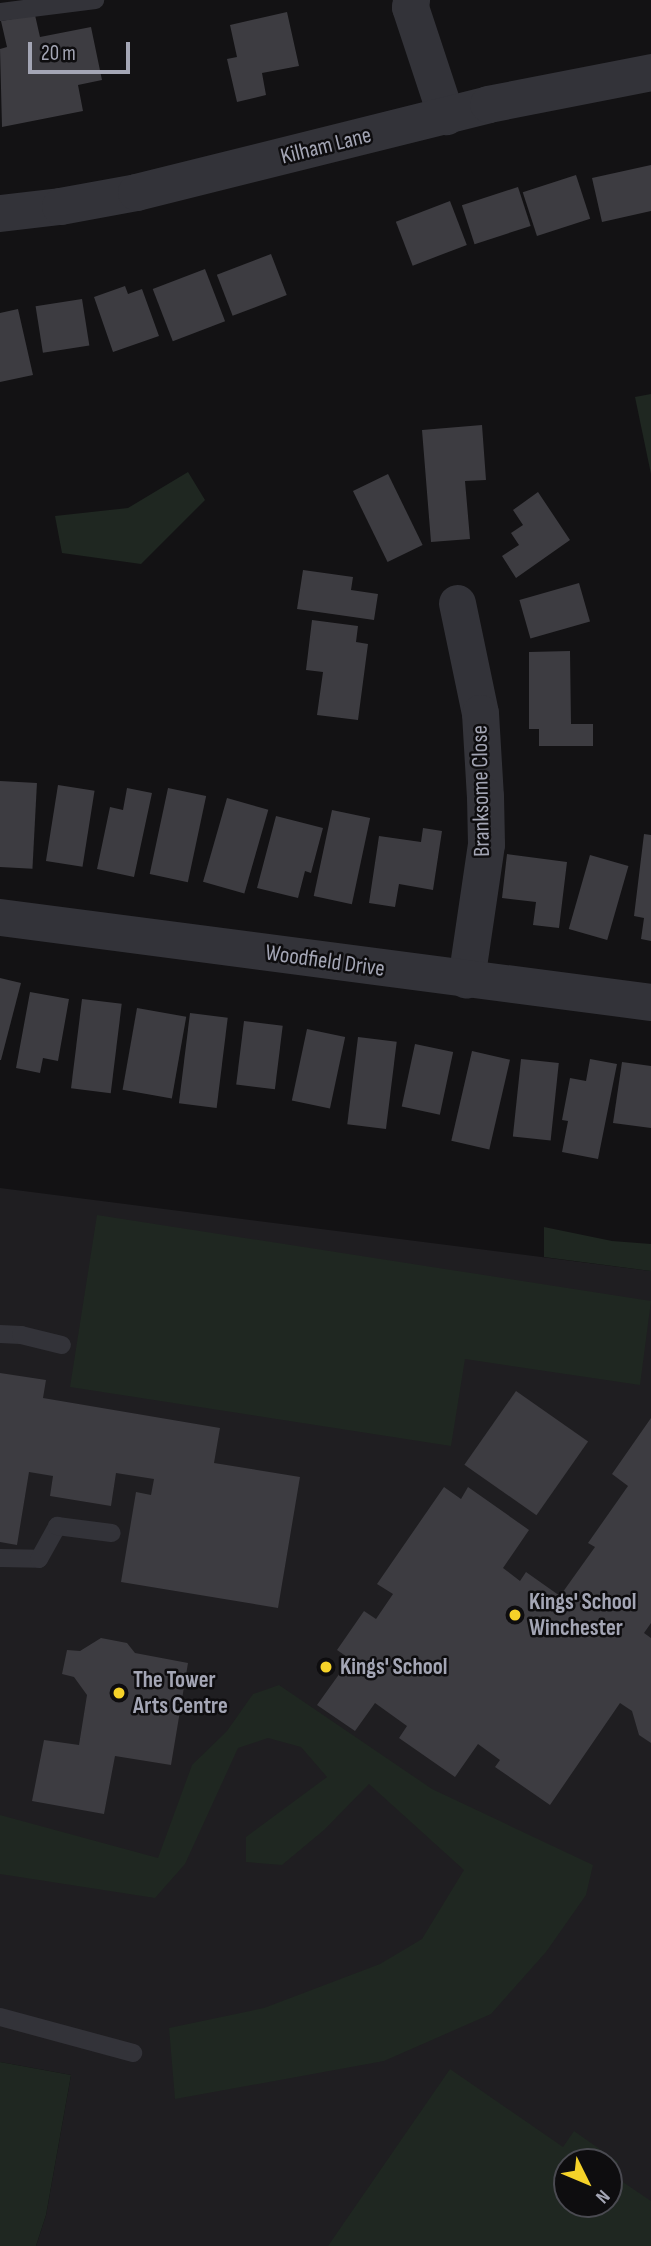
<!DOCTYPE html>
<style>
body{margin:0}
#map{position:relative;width:651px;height:2246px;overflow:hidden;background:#131214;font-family:"Sofia Sans Condensed",sans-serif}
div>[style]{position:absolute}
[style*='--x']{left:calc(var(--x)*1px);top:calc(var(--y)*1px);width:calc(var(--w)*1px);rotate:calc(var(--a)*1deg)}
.built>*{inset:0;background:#1f1e21}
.green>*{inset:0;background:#1f2721}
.building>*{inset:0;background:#3d3c41;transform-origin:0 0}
.lane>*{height:18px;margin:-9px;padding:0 9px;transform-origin:9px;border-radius:9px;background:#333339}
.street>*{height:37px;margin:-18.5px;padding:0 18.5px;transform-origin:18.5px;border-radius:18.5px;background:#333339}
.dots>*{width:19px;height:19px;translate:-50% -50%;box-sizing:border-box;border:4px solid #0e0d0f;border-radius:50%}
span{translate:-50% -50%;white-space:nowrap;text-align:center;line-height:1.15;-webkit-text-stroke:5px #0e0d0f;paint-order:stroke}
.street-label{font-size:23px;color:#a4a6b5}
.poi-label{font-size:23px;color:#a4a6b5;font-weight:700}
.left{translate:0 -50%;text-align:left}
.north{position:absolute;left:553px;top:2148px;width:70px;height:70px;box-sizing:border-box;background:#0e0d0f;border:2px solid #4a4a51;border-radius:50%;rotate:133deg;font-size:19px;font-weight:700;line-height:28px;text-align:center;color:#a4a6b5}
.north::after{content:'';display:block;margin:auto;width:24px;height:32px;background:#f5d229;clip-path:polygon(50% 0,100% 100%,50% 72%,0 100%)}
.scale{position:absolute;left:28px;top:42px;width:102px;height:32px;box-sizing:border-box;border:4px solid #a4a6b5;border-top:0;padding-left:9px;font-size:21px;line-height:24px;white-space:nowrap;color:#a4a6b5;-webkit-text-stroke:5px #0e0d0f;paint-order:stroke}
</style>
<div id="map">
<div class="built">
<i style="clip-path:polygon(evenodd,0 1188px,651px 1271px,651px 2246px,36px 2246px,46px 2215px,71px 2075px,0 2062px,0 1188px,567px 2162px,609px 2162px,609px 2204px,567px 2204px,567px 2162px)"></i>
</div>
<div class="green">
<i style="clip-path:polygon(651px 394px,651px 474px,635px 397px)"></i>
<i style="clip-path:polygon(188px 472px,205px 500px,141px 564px,62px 553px,55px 516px,128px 508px)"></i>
<i style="clip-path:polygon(97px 1215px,651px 1301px,640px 1385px,465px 1359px,451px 1446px,70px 1387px)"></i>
<i style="clip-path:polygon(544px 1227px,612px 1241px,651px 1244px,651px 1271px,544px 1257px)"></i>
<i style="clip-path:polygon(279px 1685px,432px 1789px,593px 1865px,586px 1895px,546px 1952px,491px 2014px,384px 2061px,175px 2099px,169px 2028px,264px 2008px,380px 1964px,422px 1939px,464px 1870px,369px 1784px,324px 1830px,282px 1865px,246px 1862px,246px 1837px,327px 1777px,301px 1747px,268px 1738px,238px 1748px,185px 1864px,155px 1898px,0 1874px,0 1815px,158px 1858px,192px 1765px,227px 1731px,253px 1694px)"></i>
<i style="clip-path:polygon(0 2062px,71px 2075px,46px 2215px,36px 2246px,0 2246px)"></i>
<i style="clip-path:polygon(evenodd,450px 2069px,563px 2147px,574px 2131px,618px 2162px,611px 2174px,651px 2201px,651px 2246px,328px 2246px,450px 2069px,567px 2162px,609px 2162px,609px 2204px,567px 2204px,567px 2162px)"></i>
</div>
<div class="building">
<i style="clip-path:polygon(287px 12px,299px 66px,262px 73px,266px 95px,237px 102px,227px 59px,237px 57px,230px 25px)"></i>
<i style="clip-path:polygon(35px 15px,40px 37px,91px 27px,102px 80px,78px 85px,83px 111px,2px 127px,0 49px,7px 47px,1px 21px)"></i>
<i style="clip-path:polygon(651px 165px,651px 211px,602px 222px,592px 178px)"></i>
<i style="left:576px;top:175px;width:46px;height:56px;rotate:72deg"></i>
<i style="left:518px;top:187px;width:41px;height:59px;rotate:72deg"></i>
<i style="left:450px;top:201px;width:47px;height:58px;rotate:69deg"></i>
<i style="left:271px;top:254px;width:44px;height:58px;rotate:69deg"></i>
<i style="left:205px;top:269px;width:56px;height:56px;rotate:69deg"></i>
<i style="clip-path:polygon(125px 286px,128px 294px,142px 289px,159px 336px,113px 352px,94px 297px)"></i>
<i style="left:82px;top:299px;width:47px;height:47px;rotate:81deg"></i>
<i style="clip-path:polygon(18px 309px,33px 375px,0 382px,0 313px)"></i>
<i style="clip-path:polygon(482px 425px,486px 480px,465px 481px,470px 539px,431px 542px,422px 430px)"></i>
<i style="left:388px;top:474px;width:79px;height:39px;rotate:64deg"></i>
<i style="clip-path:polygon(538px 492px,570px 540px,516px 578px,502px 556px,519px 545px,511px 533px,523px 525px,513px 510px)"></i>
<i style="clip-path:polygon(303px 570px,353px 577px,351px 590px,378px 594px,374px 620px,297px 609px)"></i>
<i style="left:579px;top:583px;width:40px;height:62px;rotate:74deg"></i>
<i style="clip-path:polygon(312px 620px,358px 626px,356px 642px,368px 644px,358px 720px,317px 715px,323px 672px,306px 670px)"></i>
<i style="clip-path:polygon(570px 651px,571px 724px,593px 724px,593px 746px,539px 746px,539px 729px,529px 729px,529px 652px)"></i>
<i style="left:0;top:781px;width:37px;height:86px;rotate:3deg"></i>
<i style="left:58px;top:785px;width:37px;height:77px;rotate:9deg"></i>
<i style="clip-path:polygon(127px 788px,152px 793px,134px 877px,97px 869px,110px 807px,123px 810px)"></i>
<i style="left:168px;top:788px;width:39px;height:88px;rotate:12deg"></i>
<i style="left:227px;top:798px;width:43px;height:87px;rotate:16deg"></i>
<i style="left:332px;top:810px;width:39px;height:88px;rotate:12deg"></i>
<i style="clip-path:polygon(276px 816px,323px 828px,311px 873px,305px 871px,298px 898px,257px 888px)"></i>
<i style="clip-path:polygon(423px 828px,442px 831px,433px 890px,399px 884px,395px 907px,369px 903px,379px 836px,421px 842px)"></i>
<i style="clip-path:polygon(644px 834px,651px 835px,651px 941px,641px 939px,644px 918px,634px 916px)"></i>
<i style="clip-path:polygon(507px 854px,567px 862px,559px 928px,533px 925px,536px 902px,502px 898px)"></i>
<i style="left:590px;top:855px;width:40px;height:77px;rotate:16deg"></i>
<i style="clip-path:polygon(0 978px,21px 983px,1px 1060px,0 1060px)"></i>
<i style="clip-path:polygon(30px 992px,69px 999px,58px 1061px,43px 1058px,40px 1073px,16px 1068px)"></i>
<i style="left:82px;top:999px;width:40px;height:90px;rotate:7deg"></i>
<i style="left:137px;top:1008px;width:50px;height:83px;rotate:10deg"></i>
<i style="left:190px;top:1013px;width:38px;height:91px;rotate:7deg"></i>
<i style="left:244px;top:1021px;width:39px;height:64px;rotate:7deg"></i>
<i style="left:307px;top:1029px;width:39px;height:73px;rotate:12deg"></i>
<i style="left:358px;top:1037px;width:39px;height:88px;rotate:7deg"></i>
<i style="left:415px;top:1044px;width:39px;height:64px;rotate:12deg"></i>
<i style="left:472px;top:1051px;width:39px;height:92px;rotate:13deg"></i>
<i style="left:521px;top:1059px;width:38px;height:78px;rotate:6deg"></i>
<i style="clip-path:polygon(590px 1059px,617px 1064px,598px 1159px,562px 1152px,568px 1121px,562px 1120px,570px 1078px,586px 1081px)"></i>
<i style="clip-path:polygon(622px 1062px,651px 1066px,651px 1128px,613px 1123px)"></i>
<i style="clip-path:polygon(0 1373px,46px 1380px,43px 1398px,220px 1428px,214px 1463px,300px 1477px,278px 1608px,121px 1582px,136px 1492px,151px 1495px,154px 1479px,116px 1473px,111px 1506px,50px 1496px,53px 1476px,29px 1472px,17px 1545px,0 1542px)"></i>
<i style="left:516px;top:1391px;width:88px;height:90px;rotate:35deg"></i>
<i style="clip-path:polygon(651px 1418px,651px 1623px,644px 1633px,651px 1638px,651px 1743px,639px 1735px,632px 1711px,620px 1703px,550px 1805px,495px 1767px,500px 1760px,478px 1744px,455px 1777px,399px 1738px,407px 1726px,375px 1703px,355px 1731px,317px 1705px,350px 1659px,337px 1650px,364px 1611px,376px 1619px,393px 1594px,377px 1584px,444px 1487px,461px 1499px,468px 1487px,529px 1530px,503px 1568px,520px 1581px,526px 1572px,560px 1596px,595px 1547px,588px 1543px,628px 1486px,612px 1474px)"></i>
<i style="clip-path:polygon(101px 1638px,127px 1643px,135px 1653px,188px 1663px,171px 1765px,115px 1756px,104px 1814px,32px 1801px,44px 1740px,79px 1745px,87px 1695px,74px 1677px,62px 1674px,67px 1650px,80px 1651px)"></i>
</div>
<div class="lane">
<i style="--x:0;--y:12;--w:96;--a:-7.2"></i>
<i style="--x:0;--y:1334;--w:21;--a:3"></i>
<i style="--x:21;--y:1335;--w:42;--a:13.7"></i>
<i style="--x:0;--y:1558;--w:39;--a:1"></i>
<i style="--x:39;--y:1559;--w:38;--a:-61"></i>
<i style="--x:57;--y:1526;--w:55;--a:7.3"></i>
<i style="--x:0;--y:2017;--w:138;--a:15.1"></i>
</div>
<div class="street">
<i style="--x:411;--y:0;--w:7;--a:98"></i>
<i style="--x:410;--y:7;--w:115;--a:71.7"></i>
<i style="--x:0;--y:213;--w:60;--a:-6.7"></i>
<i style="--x:60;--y:206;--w:77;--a:-10.4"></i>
<i style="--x:136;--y:192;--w:363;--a:-14"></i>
<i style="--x:488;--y:104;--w:166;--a:-11.1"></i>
<i style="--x:457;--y:603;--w:112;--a:78.2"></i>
<i style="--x:480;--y:713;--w:83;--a:86.6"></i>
<i style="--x:485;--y:796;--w:48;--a:88.8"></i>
<i style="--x:486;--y:844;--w:137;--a:98.4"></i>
<i style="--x:0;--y:917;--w:657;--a:7.44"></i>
</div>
<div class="dots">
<i style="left:515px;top:1615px;background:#f5d229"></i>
<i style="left:326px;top:1667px;background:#f5d229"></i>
<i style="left:119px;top:1693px;background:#f5d229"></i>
</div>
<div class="street-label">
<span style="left:326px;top:146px;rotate:-14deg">Kilham Lane</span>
<span style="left:481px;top:791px;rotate:-91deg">Branksome Close</span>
<span style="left:325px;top:961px;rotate:8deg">Woodfield Drive</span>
</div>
<div class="poi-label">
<span class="left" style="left:529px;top:1615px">Kings' School<br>Winchester</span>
<span class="left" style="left:340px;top:1667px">Kings' School</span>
<span class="left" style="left:133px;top:1693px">The Tower<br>Arts Centre</span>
</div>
<div class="north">N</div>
<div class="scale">20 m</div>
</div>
